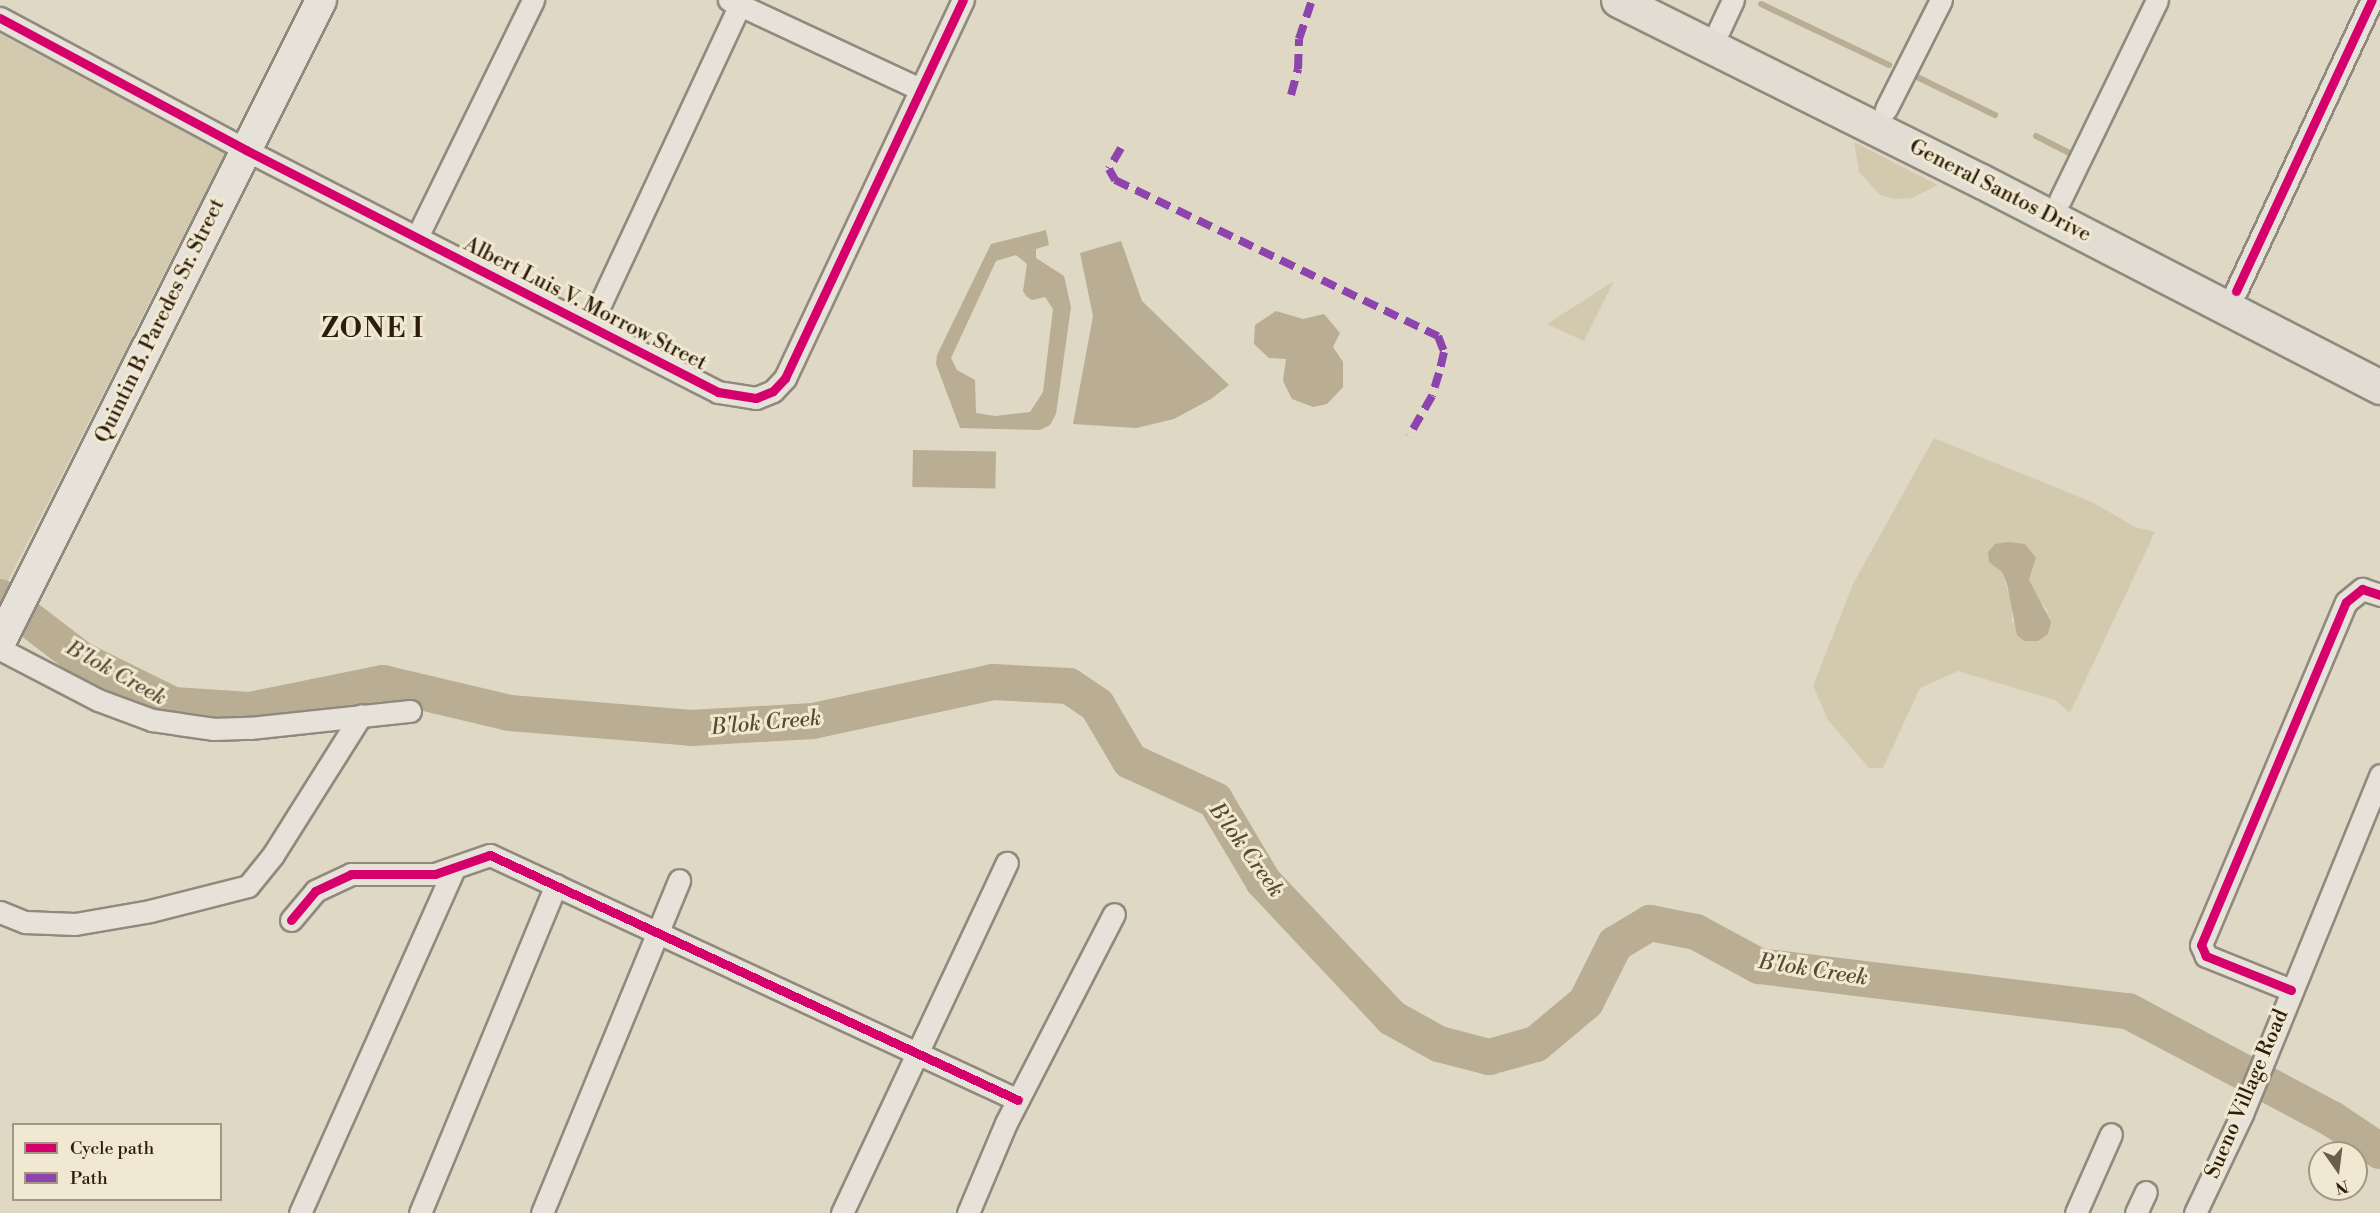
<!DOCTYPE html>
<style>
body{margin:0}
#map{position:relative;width:2380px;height:1213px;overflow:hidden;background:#dfd8c5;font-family:"Libre Bodoni",serif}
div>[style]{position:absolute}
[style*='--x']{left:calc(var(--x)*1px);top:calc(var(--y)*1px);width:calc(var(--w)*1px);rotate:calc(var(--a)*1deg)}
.green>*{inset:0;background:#d3c9ae}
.water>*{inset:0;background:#b9ad93;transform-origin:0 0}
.stream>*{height:6px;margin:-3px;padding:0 3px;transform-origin:3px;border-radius:3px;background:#b9ad93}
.river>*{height:36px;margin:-18px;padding:0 18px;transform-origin:18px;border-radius:18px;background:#b9ad93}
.roads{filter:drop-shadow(2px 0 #908a7e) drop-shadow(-2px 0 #908a7e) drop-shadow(0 2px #908a7e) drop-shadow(0 -2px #908a7e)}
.street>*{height:21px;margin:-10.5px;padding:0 10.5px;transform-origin:10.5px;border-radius:10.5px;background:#e6e2d9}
.secondary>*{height:30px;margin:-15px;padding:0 15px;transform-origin:15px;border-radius:15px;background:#e6e2d9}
.highway>*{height:33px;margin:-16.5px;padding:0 16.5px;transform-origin:16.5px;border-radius:16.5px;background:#e2ddd2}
.quiet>*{height:8px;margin-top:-4px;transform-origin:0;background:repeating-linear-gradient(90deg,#8e44ad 0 15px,transparent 0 23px)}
.cycleway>*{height:9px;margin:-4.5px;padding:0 4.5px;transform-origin:4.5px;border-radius:4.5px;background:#d6006c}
span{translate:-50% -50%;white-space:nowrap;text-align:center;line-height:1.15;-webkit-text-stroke:6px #f1e8d2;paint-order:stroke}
.street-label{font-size:21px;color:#2c1e0b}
.water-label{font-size:22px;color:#584a33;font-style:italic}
.district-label{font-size:27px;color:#2c1e0b;font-weight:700;letter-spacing:1.5px}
.legend{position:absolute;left:12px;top:1123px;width:210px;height:78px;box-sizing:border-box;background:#f1e8d2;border:2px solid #a29782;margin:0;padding:8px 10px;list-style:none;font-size:18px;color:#2c1e0b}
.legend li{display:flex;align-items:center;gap:12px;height:30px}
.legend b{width:30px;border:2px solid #a29782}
.north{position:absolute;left:2308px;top:1141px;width:60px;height:60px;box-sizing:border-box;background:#f1e8d2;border:2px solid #a29782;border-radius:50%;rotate:166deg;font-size:16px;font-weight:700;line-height:24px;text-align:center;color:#2c1e0b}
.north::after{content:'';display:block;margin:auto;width:21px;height:27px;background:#6b5f4c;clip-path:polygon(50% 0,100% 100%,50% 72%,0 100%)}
</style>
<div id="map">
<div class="green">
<i style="clip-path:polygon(0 34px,226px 152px,7px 583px,0 579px)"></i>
<i style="clip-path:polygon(1854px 142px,1938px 185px,1912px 198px,1893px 199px,1880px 195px,1859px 172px)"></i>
<i style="clip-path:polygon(1614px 281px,1584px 341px,1547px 324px)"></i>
<i style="clip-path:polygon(evenodd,1934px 438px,2094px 503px,2135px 527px,2155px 532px,2070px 713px,2055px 700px,1958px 671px,1920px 688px,1883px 768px,1869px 768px,1828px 720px,1813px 686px,1853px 584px,1934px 438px,2036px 559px,2029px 580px,2035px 596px,2049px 612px,2012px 623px,2012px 605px,2002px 572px,2036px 559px)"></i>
</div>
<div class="water">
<i style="clip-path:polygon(evenodd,1046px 230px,1049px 245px,1036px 249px,1036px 258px,1064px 276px,1071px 307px,1056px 414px,1050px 425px,1040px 430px,960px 428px,936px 364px,937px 355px,991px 244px,1046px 230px,1016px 255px,1027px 264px,1023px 291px,1026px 296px,1032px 300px,1045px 297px,1053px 309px,1043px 392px,1030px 412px,995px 416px,976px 413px,975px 380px,957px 370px,951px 358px,996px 261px,1016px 255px)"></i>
<i style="clip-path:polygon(1121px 241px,1142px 301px,1229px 385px,1211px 399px,1174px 419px,1136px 428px,1073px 424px,1093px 316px,1080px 253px)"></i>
<i style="clip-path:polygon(1276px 311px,1303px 319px,1324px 314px,1340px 333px,1333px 347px,1343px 362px,1343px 387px,1327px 404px,1313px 407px,1292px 399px,1283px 381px,1286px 359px,1269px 358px,1254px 344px,1255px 325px)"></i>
<i style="left:913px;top:450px;width:83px;height:37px;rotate:1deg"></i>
<i style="clip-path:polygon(2009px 542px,2025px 544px,2036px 558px,2029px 580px,2051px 622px,2048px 634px,2038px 641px,2024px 641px,2017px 635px,2007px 584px,2002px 572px,1989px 562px,1988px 552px,1995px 544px)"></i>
</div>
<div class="stream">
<i style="--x:1761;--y:4;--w:142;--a:25.5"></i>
<i style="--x:1915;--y:76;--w:89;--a:26"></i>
<i style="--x:2036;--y:136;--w:38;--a:27"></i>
</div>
<div class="river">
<i style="--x:0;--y:597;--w:103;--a:37.5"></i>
<i style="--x:82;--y:660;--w:102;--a:26.3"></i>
<i style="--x:173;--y:705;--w:77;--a:3.7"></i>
<i style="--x:250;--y:710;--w:136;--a:-11.5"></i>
<i style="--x:383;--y:683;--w:130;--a:13.3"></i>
<i style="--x:510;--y:713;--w:182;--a:4.7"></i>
<i style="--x:691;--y:728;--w:122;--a:-3.3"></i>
<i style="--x:813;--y:721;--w:184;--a:-12.2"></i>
<i style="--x:993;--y:682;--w:76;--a:3"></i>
<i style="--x:1069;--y:686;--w:34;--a:34"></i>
<i style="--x:1097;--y:705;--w:65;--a:59.5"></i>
<i style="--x:1130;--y:761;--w:94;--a:24.6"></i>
<i style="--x:1215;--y:800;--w:94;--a:59.3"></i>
<i style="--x:1263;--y:881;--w:188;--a:46.7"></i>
<i style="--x:1392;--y:1018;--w:54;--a:29"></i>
<i style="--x:1439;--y:1044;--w:52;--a:14.6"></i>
<i style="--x:1489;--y:1057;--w:49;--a:-15.5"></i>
<i style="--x:1536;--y:1044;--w:65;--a:-40"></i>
<i style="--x:1586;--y:1002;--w:65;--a:-63.4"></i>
<i style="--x:1615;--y:944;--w:41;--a:-31"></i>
<i style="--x:1650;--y:923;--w:47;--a:11.1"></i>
<i style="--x:1696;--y:932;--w:72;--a:28.4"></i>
<i style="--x:1759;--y:966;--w:372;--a:7"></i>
<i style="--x:2128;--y:1011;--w:231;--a:27.9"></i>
<i style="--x:2332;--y:1119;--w:58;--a:33.7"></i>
</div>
<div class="roads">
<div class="street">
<i style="--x:729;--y:0;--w:211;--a:25"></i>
<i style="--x:0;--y:18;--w:279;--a:28.2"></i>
<i style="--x:246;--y:150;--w:530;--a:27.14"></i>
<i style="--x:718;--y:392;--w:38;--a:9"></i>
<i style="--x:756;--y:398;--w:18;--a:-22"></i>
<i style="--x:773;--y:391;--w:18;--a:-47"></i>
<i style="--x:785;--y:378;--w:418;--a:-64.8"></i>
<i style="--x:1719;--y:30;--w:33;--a:-65"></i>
<i style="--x:1886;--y:109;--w:122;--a:-63.2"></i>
<i style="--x:2060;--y:200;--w:222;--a:-64.1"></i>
<i style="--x:417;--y:237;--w:264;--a:-63.9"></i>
<i style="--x:2236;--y:291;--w:321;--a:-65"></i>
<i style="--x:590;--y:326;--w:354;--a:-65"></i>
<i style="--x:0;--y:649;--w:110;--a:27.5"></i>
<i style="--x:98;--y:700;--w:58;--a:20.3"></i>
<i style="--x:152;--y:720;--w:27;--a:8"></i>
<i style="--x:179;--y:724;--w:34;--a:8"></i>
<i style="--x:213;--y:729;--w:37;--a:-2"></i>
<i style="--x:250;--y:728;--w:161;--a:-6.1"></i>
<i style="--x:0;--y:912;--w:27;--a:22"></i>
<i style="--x:25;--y:922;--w:50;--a:2.3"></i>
<i style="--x:75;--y:924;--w:76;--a:-9.8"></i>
<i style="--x:150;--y:911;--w:101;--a:-14.3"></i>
<i style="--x:248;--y:886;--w:40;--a:-51"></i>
<i style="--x:273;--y:855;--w:165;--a:-57.8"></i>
<i style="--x:291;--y:920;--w:38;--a:-50"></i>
<i style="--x:315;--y:891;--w:40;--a:-25"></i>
<i style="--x:351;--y:874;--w:84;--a:0"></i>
<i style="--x:435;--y:874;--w:58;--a:-19.1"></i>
<i style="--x:490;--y:855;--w:582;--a:24.89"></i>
<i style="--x:2291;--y:990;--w:92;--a:-158.2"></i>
<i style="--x:2206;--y:956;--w:12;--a:-114"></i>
<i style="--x:2201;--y:945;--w:372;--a:-67.1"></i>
<i style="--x:2346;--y:602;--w:21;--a:-39"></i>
<i style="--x:2362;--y:589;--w:19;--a:18"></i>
<i style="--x:300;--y:1213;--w:378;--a:-65.9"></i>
<i style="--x:420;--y:1213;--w:355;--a:-67.5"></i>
<i style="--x:542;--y:1213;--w:360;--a:-67.6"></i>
<i style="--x:842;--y:1213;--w:387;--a:-64.8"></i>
<i style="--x:968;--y:1213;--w:98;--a:-67.1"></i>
<i style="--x:1006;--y:1123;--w:235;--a:-62.7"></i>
<i style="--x:2076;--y:1213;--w:86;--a:-66.1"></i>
<i style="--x:2136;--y:1213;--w:23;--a:-65"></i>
<i style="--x:2195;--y:1213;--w:110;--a:-64.6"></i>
<i style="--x:2242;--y:1114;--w:366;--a:-67.8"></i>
</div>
<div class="secondary">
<i style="--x:0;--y:642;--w:718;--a:-63.43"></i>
</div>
<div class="highway">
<i style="--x:1618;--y:0;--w:406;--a:26.5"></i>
<i style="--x:1981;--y:181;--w:449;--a:27.3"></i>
</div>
</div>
<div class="quiet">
<i style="--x:1291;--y:95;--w:27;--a:-75"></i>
<i style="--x:1298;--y:69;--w:30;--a:-88"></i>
<i style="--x:1299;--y:39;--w:41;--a:-71.6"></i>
<i style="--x:1121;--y:148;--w:24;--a:120"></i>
<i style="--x:1109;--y:169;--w:13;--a:61"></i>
<i style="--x:1115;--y:180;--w:359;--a:25.8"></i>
<i style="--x:1438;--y:336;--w:17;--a:69"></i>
<i style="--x:1444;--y:352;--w:22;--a:103"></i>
<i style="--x:1439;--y:373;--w:24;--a:107"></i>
<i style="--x:1432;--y:396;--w:46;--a:119.9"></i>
</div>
<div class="cycleway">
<i style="--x:0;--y:18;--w:279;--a:28.2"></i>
<i style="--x:246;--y:150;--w:530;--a:27.14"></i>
<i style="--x:718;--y:392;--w:38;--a:9"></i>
<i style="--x:756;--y:398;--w:18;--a:-22"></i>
<i style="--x:773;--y:391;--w:18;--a:-47"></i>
<i style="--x:785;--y:378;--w:418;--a:-64.8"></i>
<i style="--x:2236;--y:291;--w:321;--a:-65"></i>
<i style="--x:291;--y:920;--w:38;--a:-50"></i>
<i style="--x:315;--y:891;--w:40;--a:-25"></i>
<i style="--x:351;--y:874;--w:84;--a:0"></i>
<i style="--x:435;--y:874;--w:58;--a:-19.1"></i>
<i style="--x:490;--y:855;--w:582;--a:24.89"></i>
<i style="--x:2291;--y:990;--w:92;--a:-158.2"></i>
<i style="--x:2206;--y:956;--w:12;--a:-114"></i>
<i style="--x:2201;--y:945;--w:372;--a:-67.1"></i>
<i style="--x:2346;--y:602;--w:21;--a:-39"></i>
<i style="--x:2362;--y:589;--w:19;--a:18"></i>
</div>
<div class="street-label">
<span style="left:2000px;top:191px;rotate:27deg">General Santos Drive</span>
<span style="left:585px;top:304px;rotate:27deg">Albert Luis V. Morrow Street</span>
<span style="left:160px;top:321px;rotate:-64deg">Quintin B. Paredes Sr. Street</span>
<span style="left:2247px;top:1094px;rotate:-67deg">Sueno Village Road</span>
</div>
<div class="water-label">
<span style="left:116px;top:673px;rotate:29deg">B'lok Creek</span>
<span style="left:766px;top:723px;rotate:-5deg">B'lok Creek</span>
<span style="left:1246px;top:850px;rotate:54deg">B'lok Creek</span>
<span style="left:1813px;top:970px;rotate:9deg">B'lok Creek</span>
</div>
<div class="district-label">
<span style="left:373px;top:330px">ZONE I</span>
</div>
<ul class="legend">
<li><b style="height:8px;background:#d6006c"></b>Cycle path</li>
<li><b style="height:8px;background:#8e44ad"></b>Path</li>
</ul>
<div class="north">N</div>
</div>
